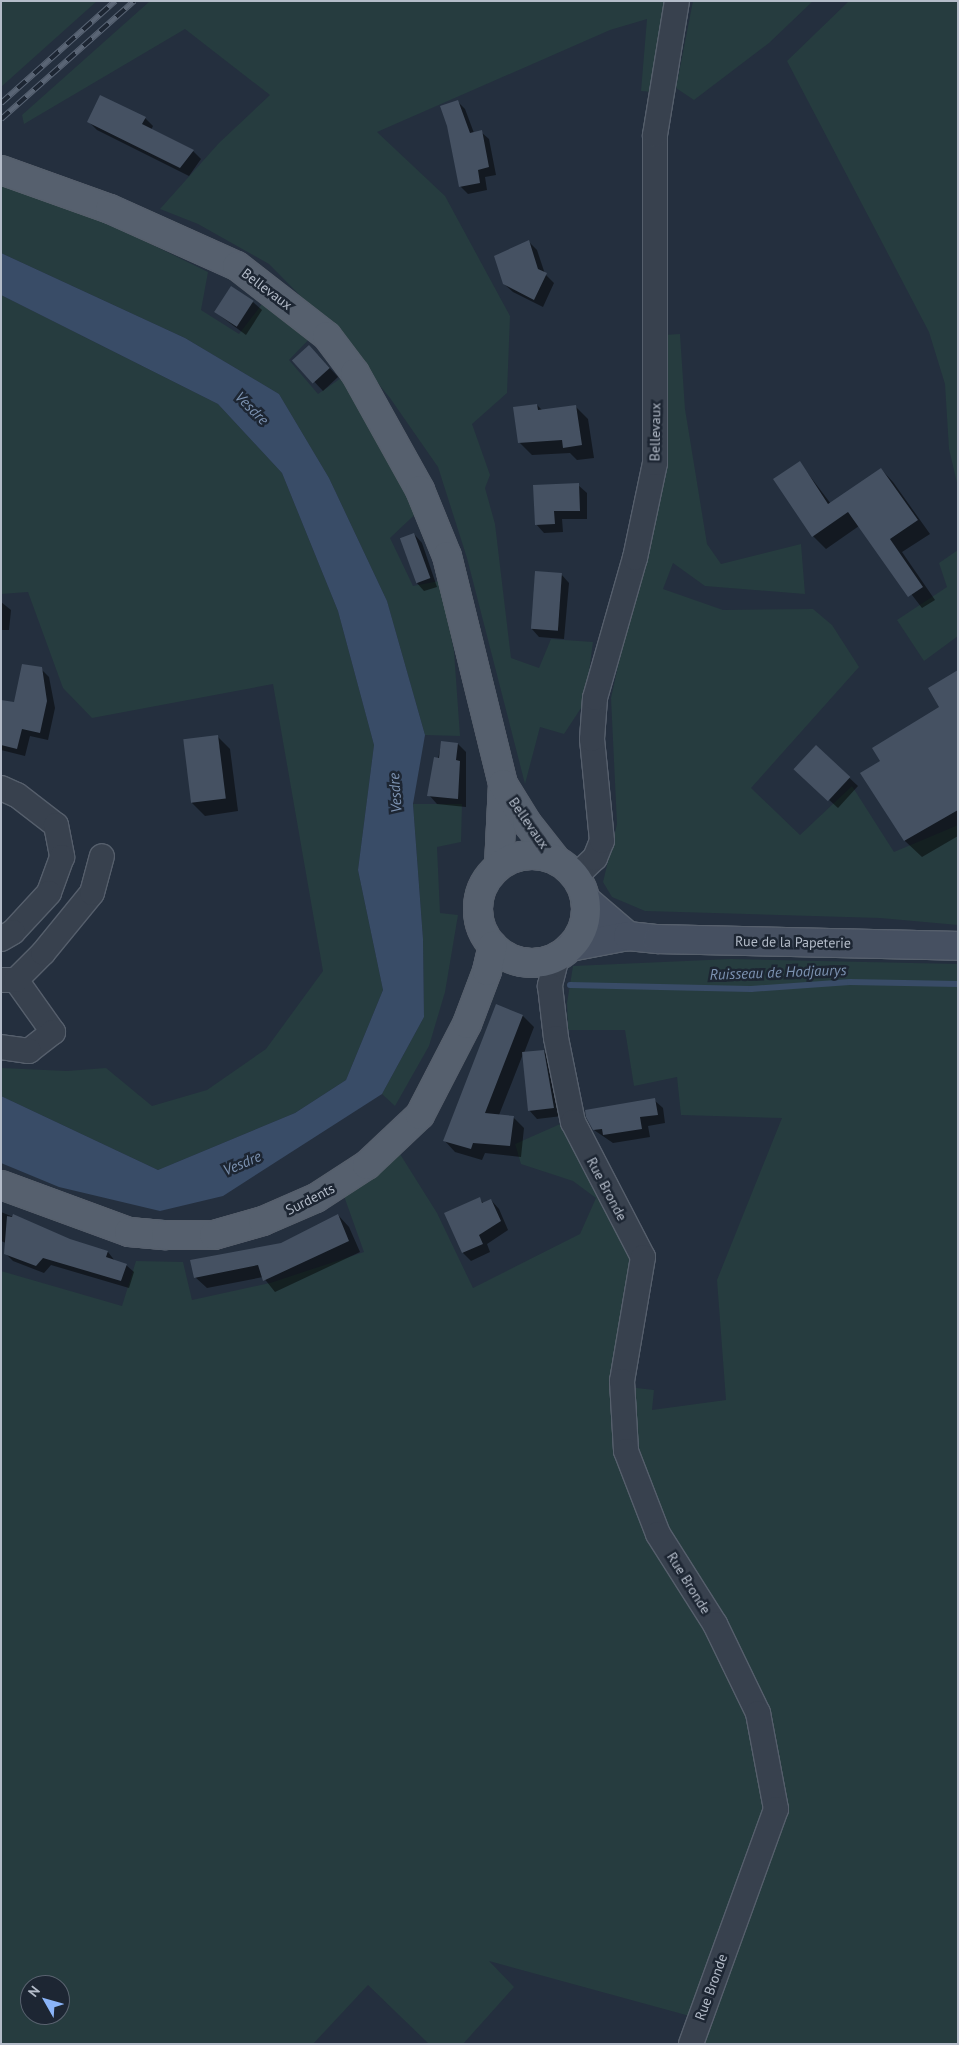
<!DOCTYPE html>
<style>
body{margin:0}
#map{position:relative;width:959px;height:2045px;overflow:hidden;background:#242f3e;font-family:"PT Sans",sans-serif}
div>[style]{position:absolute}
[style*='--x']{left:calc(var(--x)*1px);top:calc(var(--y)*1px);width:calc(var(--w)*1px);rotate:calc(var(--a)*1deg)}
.green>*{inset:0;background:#263c3f}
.water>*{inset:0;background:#394c67}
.shadow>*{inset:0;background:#0007}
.stream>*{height:6px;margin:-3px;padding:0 3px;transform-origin:3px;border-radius:3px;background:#394c67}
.building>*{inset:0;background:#455162;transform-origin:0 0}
.roads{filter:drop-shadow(1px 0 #565f6c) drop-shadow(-1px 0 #565f6c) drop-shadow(0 1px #565f6c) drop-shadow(0 -1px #565f6c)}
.street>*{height:24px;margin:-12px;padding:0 12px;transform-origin:12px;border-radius:12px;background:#38414e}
.secondary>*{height:28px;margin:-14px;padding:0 14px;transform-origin:14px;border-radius:14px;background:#465061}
.primary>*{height:28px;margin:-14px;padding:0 14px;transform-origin:14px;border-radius:14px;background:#56606e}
.primary>.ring{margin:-14px;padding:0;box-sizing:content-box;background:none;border:28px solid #56606e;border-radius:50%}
.rail>*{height:5.5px;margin-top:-2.75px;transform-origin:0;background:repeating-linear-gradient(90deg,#1d2633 0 11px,#5a6575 0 22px);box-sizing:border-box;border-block:1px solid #5a6575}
span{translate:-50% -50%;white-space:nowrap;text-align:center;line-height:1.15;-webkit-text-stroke:5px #1d2633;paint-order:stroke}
.street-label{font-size:14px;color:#b4bcc9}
.water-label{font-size:15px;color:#7c92b1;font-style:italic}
.frame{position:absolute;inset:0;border:2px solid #b4bcc9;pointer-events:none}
.north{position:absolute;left:20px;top:1975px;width:50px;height:50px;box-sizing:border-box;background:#1d2633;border:1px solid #59626f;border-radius:50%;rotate:308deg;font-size:14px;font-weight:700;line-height:20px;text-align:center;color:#b4bcc9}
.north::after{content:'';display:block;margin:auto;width:18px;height:22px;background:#8ab4f8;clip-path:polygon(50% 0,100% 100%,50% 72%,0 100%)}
</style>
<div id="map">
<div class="green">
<i style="clip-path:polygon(1px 1px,97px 1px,1px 87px)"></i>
<i style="clip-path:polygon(150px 1px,668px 1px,654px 92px,641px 91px,647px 19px,610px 30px,377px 132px,445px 196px,510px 316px,507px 393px,472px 424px,490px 475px,485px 488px,495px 524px,511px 658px,539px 668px,551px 639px,593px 642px,585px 702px,564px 734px,540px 727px,525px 784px,467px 558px,438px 467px,390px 398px,335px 331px,269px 264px,198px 224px,160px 209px,219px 143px,270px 95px,185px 29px,24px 124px,22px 115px)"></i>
<i style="clip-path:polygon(693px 1px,813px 1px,769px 43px,694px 100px,676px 88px)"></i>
<i style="clip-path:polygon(849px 1px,958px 1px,958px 487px,949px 449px,945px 384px,929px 332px,787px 61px)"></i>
<i style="clip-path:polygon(1px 183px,75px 207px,208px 272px,201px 310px,239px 334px,265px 300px,314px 334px,289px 360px,318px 394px,344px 376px,426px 504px,390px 538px,413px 586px,439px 581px,454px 651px,460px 736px,425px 735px,387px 601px,329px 478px,279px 394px,185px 338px,1px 253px)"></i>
<i style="clip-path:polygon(1px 295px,218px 404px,282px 473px,338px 611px,374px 745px,358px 870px,383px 990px,346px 1080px,295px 1113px,158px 1170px,1px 1096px,1px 1068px,67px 1071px,106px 1068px,152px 1106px,207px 1090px,266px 1049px,323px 971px,273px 684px,92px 718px,63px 688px,28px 592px,1px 594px)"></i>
<i style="clip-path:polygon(680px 334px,685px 409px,707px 544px,721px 564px,801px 544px,805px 594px,705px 586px,673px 563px,663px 589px,723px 610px,813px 609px,832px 625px,859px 667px,751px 788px,800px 835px,852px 786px,894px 852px,958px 825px,958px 925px,880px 918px,645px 911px,612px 897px,603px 882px,617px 824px,611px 698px,661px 469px,665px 335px)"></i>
<i style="clip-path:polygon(958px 550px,958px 636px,924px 661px,897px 620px,947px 587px,939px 563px)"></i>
<i style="clip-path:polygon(413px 804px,462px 804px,461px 842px,437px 847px,440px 913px,458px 915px,445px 992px,429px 1046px,395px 1106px,382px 1094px,424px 1017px,423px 939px)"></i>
<i style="clip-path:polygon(731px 959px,958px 964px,958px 2044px,701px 2044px,775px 1768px,664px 1533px,632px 1424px,628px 1387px,654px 1390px,652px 1410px,726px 1400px,717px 1280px,782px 1118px,681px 1115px,677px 1077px,634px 1086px,625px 1030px,568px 1030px,567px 1003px,573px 966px)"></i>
<i style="clip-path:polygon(evenodd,567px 1121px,638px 1255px,613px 1368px,662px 1555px,744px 1703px,766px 1816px,697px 2018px,489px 1961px,514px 1987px,463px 2044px,429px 2044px,368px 1985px,313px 2044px,1px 2044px,1px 1271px,122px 1306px,136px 1261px,183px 1262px,192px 1300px,270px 1283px,364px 1252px,344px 1196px,400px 1154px,437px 1213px,473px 1288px,580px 1234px,596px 1198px,573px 1181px,521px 1164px,515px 1144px,567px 1121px,30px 1985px,60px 1985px,60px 2015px,30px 2015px,30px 1985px)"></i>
</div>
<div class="water">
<i style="clip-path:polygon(1px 253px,185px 338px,279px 394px,329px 478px,387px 601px,425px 735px,413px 804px,423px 939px,424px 1017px,382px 1094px,223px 1196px,160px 1211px,59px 1187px,1px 1163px,1px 1096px,158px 1170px,295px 1113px,346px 1080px,383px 990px,358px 870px,374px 745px,338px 611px,282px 473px,218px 404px,1px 295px)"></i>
</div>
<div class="shadow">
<i style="clip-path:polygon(457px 101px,465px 109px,474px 133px,481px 132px,489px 139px,496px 175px,485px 177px,487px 190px,468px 194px,460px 186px)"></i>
<i style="clip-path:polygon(145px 118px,153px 126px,151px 130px,193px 151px,201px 159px,189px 176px,97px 130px,88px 121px)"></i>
<i style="clip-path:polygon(529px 242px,537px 250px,545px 274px,554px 283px,543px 307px,513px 292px,504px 284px)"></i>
<i style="clip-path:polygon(253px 302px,262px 310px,246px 335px,215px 312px)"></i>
<i style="clip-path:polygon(318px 355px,338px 377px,323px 391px,295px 361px)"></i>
<i style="clip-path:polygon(537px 405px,543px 411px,575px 406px,588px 419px,594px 458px,577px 460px,570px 453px,532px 455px,519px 442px)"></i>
<i style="clip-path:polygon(800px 463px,831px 504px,881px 469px,893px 482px,930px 534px,902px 552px,935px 600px,922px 608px,859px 526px,826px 549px,813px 536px)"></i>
<i style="clip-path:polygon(578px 485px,587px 493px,587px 519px,562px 519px,563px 532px,544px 533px,536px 524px)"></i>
<i style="clip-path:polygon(414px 534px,422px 543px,437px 587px,424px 591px,416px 582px)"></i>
<i style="clip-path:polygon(561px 574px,569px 583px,564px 639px,539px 637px,531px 628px)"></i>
<i style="clip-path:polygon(1px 602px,11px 610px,9px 630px,1px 630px)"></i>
<i style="clip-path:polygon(41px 669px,49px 677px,55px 708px,48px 740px,30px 736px,25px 756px,1px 750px,1px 701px,15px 704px)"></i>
<i style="clip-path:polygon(958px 672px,958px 836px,922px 857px,905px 841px,862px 773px,881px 762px,941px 707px)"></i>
<i style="clip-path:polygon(217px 736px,230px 749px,238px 811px,205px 816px,192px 803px)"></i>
<i style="clip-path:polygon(442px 742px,458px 744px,466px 752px,466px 807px,437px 804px,429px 795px)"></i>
<i style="clip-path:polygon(816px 747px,858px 786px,838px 808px,804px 777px)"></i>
<i style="clip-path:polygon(497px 1006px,523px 1016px,534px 1027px,524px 1053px,544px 1051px,552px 1060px,562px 1116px,537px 1119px,529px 1110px,523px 1054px,499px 1115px,513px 1117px,524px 1128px,521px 1157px,485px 1153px,482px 1160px,455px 1152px,444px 1140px)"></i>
<i style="clip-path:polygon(654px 1100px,663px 1108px,665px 1123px,648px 1126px,650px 1137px,613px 1143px,594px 1130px)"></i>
<i style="clip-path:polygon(479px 1198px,484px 1204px,491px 1200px,499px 1209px,508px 1230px,487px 1244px,490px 1252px,471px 1261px,463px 1253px,445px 1214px)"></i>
<i style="clip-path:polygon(1px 1212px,70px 1240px,108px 1252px,115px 1261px,126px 1265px,134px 1272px,129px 1288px,51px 1265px,44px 1273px,13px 1261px,5px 1253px,6px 1243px,1px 1241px)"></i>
<i style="clip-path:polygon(338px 1215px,349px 1227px,360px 1252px,275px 1292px,263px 1277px,207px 1288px,195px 1277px,282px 1244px)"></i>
</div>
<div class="stream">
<i style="--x:570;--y:985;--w:181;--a:1.3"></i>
<i style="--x:751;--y:989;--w:99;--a:-4"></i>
<i style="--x:850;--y:982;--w:108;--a:1.1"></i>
</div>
<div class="building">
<i style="clip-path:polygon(100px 95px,146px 117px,142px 124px,194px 150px,180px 168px,87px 122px)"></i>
<i style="clip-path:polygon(458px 100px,470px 133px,482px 130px,489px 167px,478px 170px,480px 183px,459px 187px,447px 126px,440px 106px)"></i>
<i style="clip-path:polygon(529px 240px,538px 269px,547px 273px,534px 300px,503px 284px,494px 256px)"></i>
<i style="left:231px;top:286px;width:27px;height:31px;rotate:33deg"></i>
<i style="left:309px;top:345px;width:31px;height:23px;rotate:48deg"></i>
<i style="clip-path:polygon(537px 404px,538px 410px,576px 405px,582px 445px,563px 448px,562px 440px,518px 443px,513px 407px)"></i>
<i style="clip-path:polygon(800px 461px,828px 504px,881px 468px,918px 520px,890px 539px,923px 587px,908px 597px,848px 512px,812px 537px,773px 479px)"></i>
<i style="clip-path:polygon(579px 483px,580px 511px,554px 511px,555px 524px,535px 525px,533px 485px)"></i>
<i style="left:414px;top:533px;width:48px;height:15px;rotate:70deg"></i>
<i style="left:535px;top:571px;width:27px;height:58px;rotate:4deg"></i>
<i style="clip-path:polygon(22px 664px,42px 667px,47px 701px,40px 733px,22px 729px,17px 749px,1px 745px,1px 700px,14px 702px)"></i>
<i style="clip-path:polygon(958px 670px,958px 810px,904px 841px,860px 773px,880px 761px,872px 748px,939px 707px,928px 688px)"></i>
<i style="left:218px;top:735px;width:64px;height:35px;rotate:83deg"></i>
<i style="clip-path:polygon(441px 741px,458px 743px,456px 760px,460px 761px,458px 799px,427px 796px,434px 757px,439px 758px)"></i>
<i style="left:816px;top:745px;width:47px;height:33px;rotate:43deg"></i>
<i style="clip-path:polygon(496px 1004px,523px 1015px,485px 1113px,514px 1116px,510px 1146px,473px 1143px,471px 1149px,443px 1141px)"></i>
<i style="clip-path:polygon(544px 1050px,554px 1108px,528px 1111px,522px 1052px)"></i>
<i style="clip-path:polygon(655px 1098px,658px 1115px,640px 1117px,642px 1129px,603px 1135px,602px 1129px,593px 1130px,586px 1117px,585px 1110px)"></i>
<i style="clip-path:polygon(480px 1197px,482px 1203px,491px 1199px,501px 1221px,479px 1235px,483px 1244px,462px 1253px,444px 1213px)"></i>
<i style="clip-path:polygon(13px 1214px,70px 1239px,108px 1251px,106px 1257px,127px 1264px,121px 1281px,43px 1258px,36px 1266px,4px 1254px,7px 1216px,12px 1217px)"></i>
<i style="clip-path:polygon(338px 1214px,349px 1241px,263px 1281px,258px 1265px,194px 1278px,190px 1260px,281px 1243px)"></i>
</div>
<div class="roads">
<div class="street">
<i style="--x:1;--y:788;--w:17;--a:24"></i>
<i style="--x:17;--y:795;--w:49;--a:37.6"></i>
<i style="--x:56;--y:825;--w:33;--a:79"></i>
<i style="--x:62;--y:857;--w:38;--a:110"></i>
<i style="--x:49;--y:893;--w:53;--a:132.7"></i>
<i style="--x:13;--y:932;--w:14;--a:150"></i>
<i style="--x:575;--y:877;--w:28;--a:-44"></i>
<i style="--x:595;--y:858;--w:18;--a:-68"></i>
<i style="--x:602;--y:841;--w:102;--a:-95.6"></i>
<i style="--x:592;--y:739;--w:41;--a:-85.8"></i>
<i style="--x:595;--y:698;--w:146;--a:-74.1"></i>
<i style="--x:635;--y:558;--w:97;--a:-78.1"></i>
<i style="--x:655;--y:463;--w:328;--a:-90"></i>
<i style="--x:655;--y:135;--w:136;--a:-80.7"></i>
<i style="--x:557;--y:957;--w:30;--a:104"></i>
<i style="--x:550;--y:986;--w:52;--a:83.4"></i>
<i style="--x:556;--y:1038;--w:86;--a:78.6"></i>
<i style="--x:573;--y:1122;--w:152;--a:62.6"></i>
<i style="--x:643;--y:1257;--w:126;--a:99.6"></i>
<i style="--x:622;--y:1381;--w:70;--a:86.7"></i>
<i style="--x:626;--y:1451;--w:89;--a:68.9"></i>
<i style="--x:658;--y:1534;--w:107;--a:57.7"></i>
<i style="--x:715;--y:1624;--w:99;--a:64.2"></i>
<i style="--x:758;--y:1713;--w:98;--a:79.4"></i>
<i style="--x:776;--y:1809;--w:250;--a:109.9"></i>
<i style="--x:1;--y:980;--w:15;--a:0"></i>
<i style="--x:16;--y:980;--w:64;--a:54.6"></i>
<i style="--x:53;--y:1032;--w:31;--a:142"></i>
<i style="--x:29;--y:1051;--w:28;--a:-172"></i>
<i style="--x:16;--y:980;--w:38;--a:-45"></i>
<i style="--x:43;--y:953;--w:77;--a:-50.8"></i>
<i style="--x:92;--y:893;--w:38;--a:-75"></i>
</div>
<div class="secondary">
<i style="--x:585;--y:899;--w:57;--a:40.7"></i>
<i style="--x:570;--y:947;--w:59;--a:-10.7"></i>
<i style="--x:628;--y:936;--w:30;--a:6"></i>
<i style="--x:658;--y:939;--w:300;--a:1.3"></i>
</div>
<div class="primary">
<i style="--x:1;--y:170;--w:116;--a:19.7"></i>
<i style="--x:110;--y:209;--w:139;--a:24.2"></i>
<i style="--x:237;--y:266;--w:114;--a:37.9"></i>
<i style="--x:327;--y:336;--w:46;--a:52.9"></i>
<i style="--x:355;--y:373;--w:134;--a:60.9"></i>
<i style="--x:420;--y:490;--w:71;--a:67.8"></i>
<i style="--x:447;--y:556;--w:235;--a:76.2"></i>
<i style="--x:503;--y:784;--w:82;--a:92.8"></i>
<i style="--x:503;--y:784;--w:46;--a:58.4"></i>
<i style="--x:527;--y:823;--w:48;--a:51.7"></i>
<i class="ring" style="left:478px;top:855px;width:80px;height:80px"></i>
<i style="--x:1;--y:1185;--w:136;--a:20.2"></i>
<i style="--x:129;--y:1232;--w:37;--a:5"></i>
<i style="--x:166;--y:1235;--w:48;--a:0"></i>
<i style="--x:214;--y:1235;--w:51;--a:-15.9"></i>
<i style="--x:263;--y:1221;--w:58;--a:-23.5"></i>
<i style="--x:316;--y:1198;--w:61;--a:-32.9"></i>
<i style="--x:367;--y:1165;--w:73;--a:-43.3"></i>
<i style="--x:420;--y:1115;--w:102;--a:-62.7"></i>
<i style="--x:467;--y:1024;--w:57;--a:-69.3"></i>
<i style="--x:487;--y:971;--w:26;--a:-77"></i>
</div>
</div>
<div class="rail">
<i style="--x:1;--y:103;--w:153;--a:-41.8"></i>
<i style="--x:1;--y:119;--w:178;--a:-41.6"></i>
</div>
<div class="street-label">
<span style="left:267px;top:289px;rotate:37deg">Bellevaux</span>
<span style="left:655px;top:432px;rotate:-89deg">Bellevaux</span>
<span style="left:529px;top:823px;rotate:55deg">Bellevaux</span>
<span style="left:793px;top:942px;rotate:1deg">Rue de la Papeterie</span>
<span style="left:607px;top:1189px;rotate:62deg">Rue Bronde</span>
<span style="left:310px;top:1199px;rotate:-27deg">Surdents</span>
<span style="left:689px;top:1583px;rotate:58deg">Rue Bronde</span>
<span style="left:711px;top:1987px;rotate:-70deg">Rue Bronde</span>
</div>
<div class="water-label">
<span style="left:252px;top:408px;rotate:45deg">Vesdre</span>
<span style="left:395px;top:793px;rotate:-94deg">Vesdre</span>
<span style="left:778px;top:972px;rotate:-2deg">Ruisseau de Hodjaurys</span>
<span style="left:242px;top:1163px;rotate:-23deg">Vesdre</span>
</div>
<div class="frame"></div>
<div class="north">N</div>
</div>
